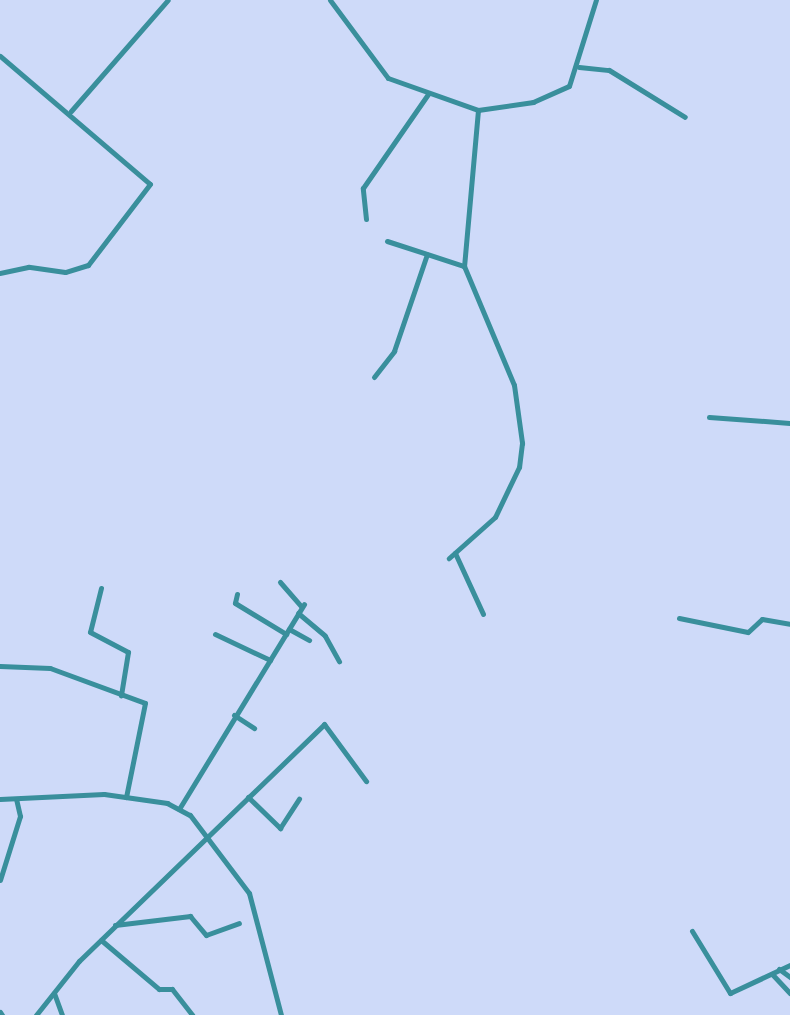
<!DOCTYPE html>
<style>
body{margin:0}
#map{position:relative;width:790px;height:1015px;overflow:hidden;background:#cedaf9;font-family:"PT Sans Narrow",sans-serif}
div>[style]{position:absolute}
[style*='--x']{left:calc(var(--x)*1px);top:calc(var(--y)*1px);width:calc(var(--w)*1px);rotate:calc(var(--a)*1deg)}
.minor>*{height:5px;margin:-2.5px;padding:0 2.5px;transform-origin:2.5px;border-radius:2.5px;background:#398f9c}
span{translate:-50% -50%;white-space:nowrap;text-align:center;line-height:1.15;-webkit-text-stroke:7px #fcfcfc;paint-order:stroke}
</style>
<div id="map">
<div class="minor">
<i style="--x:330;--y:0;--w:97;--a:53.4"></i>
<i style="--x:388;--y:78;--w:96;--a:19.6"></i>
<i style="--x:478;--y:110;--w:157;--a:95.1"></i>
<i style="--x:464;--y:266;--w:129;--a:67.2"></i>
<i style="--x:514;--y:385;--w:59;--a:82.1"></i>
<i style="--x:522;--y:443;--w:24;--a:97"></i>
<i style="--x:519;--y:467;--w:55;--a:115.6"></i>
<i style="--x:495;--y:517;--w:62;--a:138.3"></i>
<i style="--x:0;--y:56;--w:197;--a:40.5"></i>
<i style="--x:150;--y:184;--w:102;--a:127.4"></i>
<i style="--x:88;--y:265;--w:24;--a:163"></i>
<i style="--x:65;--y:272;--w:37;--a:-172"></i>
<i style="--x:28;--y:267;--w:29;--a:168"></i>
<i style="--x:579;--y:67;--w:30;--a:6"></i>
<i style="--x:609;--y:70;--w:89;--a:31.7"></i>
<i style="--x:478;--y:110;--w:56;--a:-8.3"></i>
<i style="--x:533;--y:102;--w:39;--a:-24"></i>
<i style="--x:569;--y:86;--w:90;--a:-72.6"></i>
<i style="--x:71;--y:111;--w:147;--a:-48.9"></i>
<i style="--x:366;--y:219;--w:31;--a:-96"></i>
<i style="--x:363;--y:188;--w:114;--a:-55.3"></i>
<i style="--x:387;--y:241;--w:81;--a:18"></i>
<i style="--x:374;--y:377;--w:33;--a:-52"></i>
<i style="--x:394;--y:351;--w:102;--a:-71.2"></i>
<i style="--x:709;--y:417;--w:81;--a:4.2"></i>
<i style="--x:455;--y:553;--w:67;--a:65.3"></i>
<i style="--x:280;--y:582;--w:33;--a:49"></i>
<i style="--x:101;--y:588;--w:45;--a:104"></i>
<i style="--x:90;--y:632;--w:43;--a:27.8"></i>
<i style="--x:128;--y:652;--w:44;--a:99.2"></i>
<i style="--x:237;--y:594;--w:9;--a:103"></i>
<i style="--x:235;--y:603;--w:60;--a:31.3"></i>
<i style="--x:298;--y:613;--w:35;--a:40"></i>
<i style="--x:325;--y:636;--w:29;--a:61"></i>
<i style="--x:679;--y:618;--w:70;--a:11.5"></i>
<i style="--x:748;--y:632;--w:19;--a:-43"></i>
<i style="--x:762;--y:619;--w:28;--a:10"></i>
<i style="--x:289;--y:629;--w:23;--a:29"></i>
<i style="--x:215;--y:634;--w:61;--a:25.3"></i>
<i style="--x:0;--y:666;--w:50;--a:2.3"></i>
<i style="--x:50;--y:668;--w:101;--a:20.2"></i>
<i style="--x:145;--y:703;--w:96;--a:101.4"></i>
<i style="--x:234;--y:715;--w:24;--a:33"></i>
<i style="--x:248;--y:797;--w:45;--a:44.1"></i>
<i style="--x:280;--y:828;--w:35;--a:-57"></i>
<i style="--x:0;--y:799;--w:104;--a:-2.8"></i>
<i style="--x:104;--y:794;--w:64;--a:8.1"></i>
<i style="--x:167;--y:803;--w:26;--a:28"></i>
<i style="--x:190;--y:815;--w:98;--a:52.9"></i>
<i style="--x:249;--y:893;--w:126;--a:75.3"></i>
<i style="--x:179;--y:809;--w:240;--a:-58.6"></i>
<i style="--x:0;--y:880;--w:67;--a:-72.6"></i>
<i style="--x:20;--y:816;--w:17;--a:-103"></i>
<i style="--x:115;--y:925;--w:76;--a:-6.8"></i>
<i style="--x:190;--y:916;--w:25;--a:50"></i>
<i style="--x:206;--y:935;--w:35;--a:-20"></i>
<i style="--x:692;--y:931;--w:73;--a:58.5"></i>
<i style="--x:730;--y:993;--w:66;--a:-25"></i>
<i style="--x:101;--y:940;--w:76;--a:40.2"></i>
<i style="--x:159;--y:989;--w:13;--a:0"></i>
<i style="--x:172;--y:989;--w:33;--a:52"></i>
<i style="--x:779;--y:969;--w:14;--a:36"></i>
<i style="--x:772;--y:974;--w:26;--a:47"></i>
<i style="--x:54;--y:993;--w:23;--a:70"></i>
<i style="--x:0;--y:1012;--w:4;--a:56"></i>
<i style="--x:36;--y:1015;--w:69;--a:-51.5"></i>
<i style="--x:79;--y:961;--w:341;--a:-44"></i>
<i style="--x:324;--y:724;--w:71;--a:53.6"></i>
</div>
</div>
